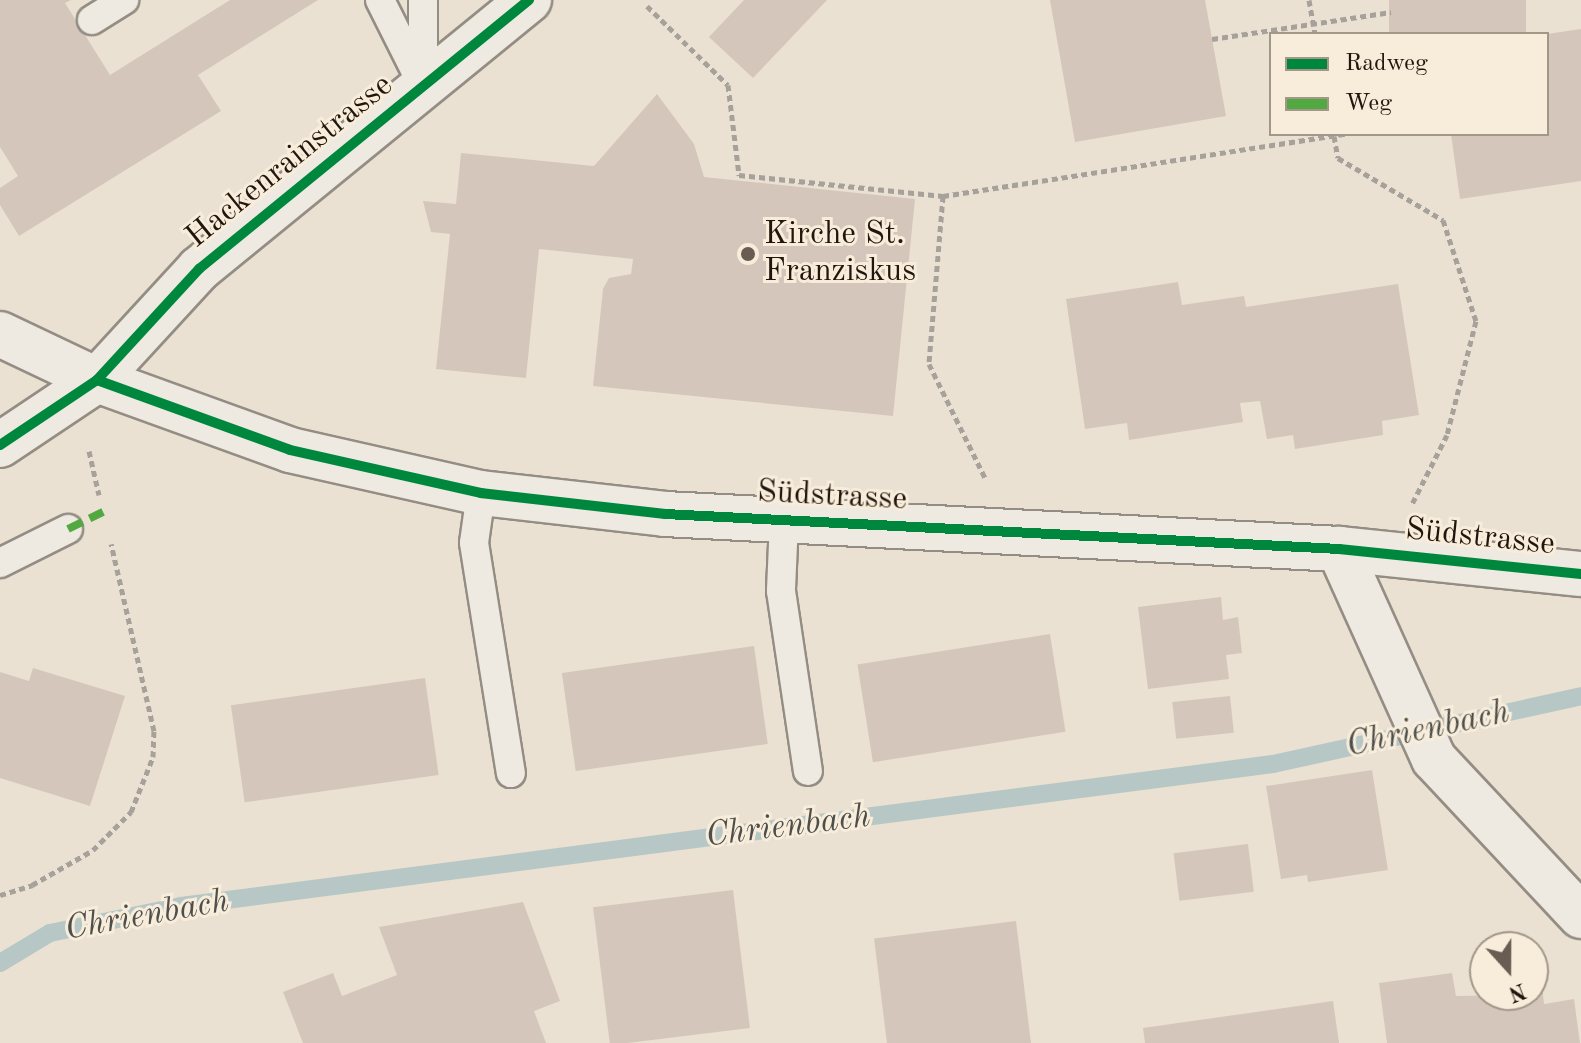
<!DOCTYPE html>
<meta charset="utf-8">
<style>
body{margin:0}
#map{position:relative;width:1581px;height:1043px;overflow:hidden;background:#eae1d2;font-family:"Old Standard TT",serif}
div>[style]{position:absolute}
[style*='--x']{left:calc(var(--x)*1px);top:calc(var(--y)*1px);width:calc(var(--w)*1px);rotate:calc(var(--a)*1deg)}
.stream>*{height:18px;margin:-9px;padding:0 9px;transform-origin:9px;border-radius:9px;background:#b6c7c5}
.building>*{inset:0;background:#d5c6bc;transform-origin:0 0}
.path>*{height:5px;margin-top:-2.5px;transform-origin:0;background:repeating-linear-gradient(90deg,#a6a19b 0 6px,transparent 0 10px)}
.roads{filter:drop-shadow(2px 0 #948d84) drop-shadow(-2px 0 #948d84) drop-shadow(0 2px #948d84) drop-shadow(0 -2px #948d84)}
.lane>*{height:28px;margin:-14px;padding:0 14px;transform-origin:14px;border-radius:14px;background:#eeeae1}
.street>*{height:44px;margin:-22px;padding:0 22px;transform-origin:22px;border-radius:22px;background:#eeeae1}
.quiet>*{height:8px;margin-top:-4px;transform-origin:0;background:repeating-linear-gradient(90deg,#53a941 0 16px,transparent 0 24px)}
.cycleway>*{height:10px;margin:-5px;padding:0 5px;transform-origin:5px;border-radius:5px;background:#00873e}
.dots>*{width:22px;height:22px;translate:-50% -50%;box-sizing:border-box;border:4px solid #f8eddb;border-radius:50%}
span{translate:-50% -50%;white-space:nowrap;text-align:center;line-height:1.15;-webkit-text-stroke:6px #f8eddb;paint-order:stroke}
.street-label{font-size:32px;color:#22150e}
.poi-label{font-size:32px;color:#22150e}
.left{translate:0 -50%;text-align:left}
.water-label{font-size:34px;color:#4e4f4c;font-style:italic}
.legend{position:absolute;left:1269px;top:32px;width:280px;height:104px;box-sizing:border-box;background:#f8eddb;border:2px solid #a29789;margin:0;padding:10px 14px;list-style:none;font-size:24px;color:#22150e}
.legend li{display:flex;align-items:center;gap:16px;height:40px}
.legend b{width:40px;border:2px solid #a29789}
.north{position:absolute;left:1469px;top:931px;width:80px;height:80px;box-sizing:border-box;background:#f8eddb;border:2px solid #a29789;border-radius:50%;rotate:159deg;font-size:22px;font-weight:700;line-height:32px;text-align:center;color:#22150e}
.north::after{content:'';display:block;margin:auto;width:28px;height:36px;background:#685c53;clip-path:polygon(50% 0,100% 100%,50% 72%,0 100%)}
</style>
<div id="map">
<div class="stream">
<i style="--x:0;--y:963;--w:58;--a:-31"></i>
<i style="--x:50;--y:933;--w:134;--a:-11.6"></i>
<i style="--x:181;--y:906;--w:1101;--a:-7.41"></i>
<i style="--x:1273;--y:764;--w:315;--a:-12.4"></i>
</div>
<div class="building">
<i style="clip-path:polygon(0 0,71px 0,65px 3px,110px 75px,230px 0,318px 0,198px 75px,221px 111px,19px 236px,0 205px,0 188px,18px 176px,0 147px)"></i>
<i style="clip-path:polygon(744px 0,827px 0,753px 78px,709px 37px)"></i>
<i style="clip-path:polygon(1050px 0,1205px 0,1226px 116px,1075px 142px)"></i>
<i style="left:1389px;top:0;width:137px;height:34px"></i>
<i style="clip-path:polygon(1581px 29px,1581px 181px,1460px 199px,1451px 134px,1547px 134px,1547px 34px)"></i>
<i style="clip-path:polygon(657px 94px,694px 144px,704px 177px,915px 199px,893px 416px,593px 386px,603px 289px,609px 278px,631px 274px,633px 259px,539px 249px,526px 378px,436px 369px,450px 234px,431px 232px,423px 201px,456px 204px,461px 153px,594px 166px)"></i>
<i style="clip-path:polygon(1178px 282px,1182px 305px,1244px 296px,1246px 307px,1398px 284px,1419px 415px,1382px 421px,1383px 435px,1295px 449px,1293px 435px,1267px 439px,1260px 401px,1240px 403px,1243px 422px,1129px 440px,1127px 423px,1085px 429px,1066px 299px)"></i>
<i style="clip-path:polygon(1221px 597px,1223px 620px,1238px 617px,1242px 653px,1226px 655px,1229px 679px,1148px 689px,1138px 607px)"></i>
<i style="left:1050px;top:634px;width:99px;height:195px;rotate:81deg"></i>
<i style="left:754px;top:646px;width:99px;height:194px;rotate:82deg"></i>
<i style="clip-path:polygon(33px 668px,125px 696px,90px 806px,0 778px,0 672px,29px 681px)"></i>
<i style="left:425px;top:678px;width:98px;height:196px;rotate:82deg"></i>
<i style="left:1230px;top:696px;width:37px;height:58px;rotate:84deg"></i>
<i style="clip-path:polygon(1372px 770px,1388px 870px,1308px 882px,1307px 875px,1281px 879px,1266px 786px)"></i>
<i style="left:1248px;top:844px;width:48px;height:75px;rotate:83deg"></i>
<i style="left:733px;top:890px;width:139px;height:141px;rotate:83deg"></i>
<i style="clip-path:polygon(523px 902px,560px 1001px,534px 1011px,546px 1043px,303px 1043px,283px 992px,333px 973px,342px 996px,397px 975px,379px 927px)"></i>
<i style="left:1016px;top:921px;width:123px;height:143px;rotate:83deg"></i>
<i style="clip-path:polygon(1452px 973px,1456px 996px,1533px 995px,1533px 986px,1542px 985px,1544px 1004px,1574px 999px,1580px 1043px,1387px 1043px,1379px 983px)"></i>
<i style="clip-path:polygon(1333px 1001px,1339px 1043px,1145px 1043px,1143px 1028px)"></i>
</div>
<div class="path">
<i style="--x:1309;--y:0;--w:35;--a:80"></i>
<i style="--x:647;--y:6;--w:113;--a:44.3"></i>
<i style="--x:728;--y:85;--w:91;--a:83"></i>
<i style="--x:739;--y:175;--w:205;--a:5.9"></i>
<i style="--x:943;--y:196;--w:407;--a:-8.8"></i>
<i style="--x:1212;--y:39;--w:181;--a:-8.6"></i>
<i style="--x:1334;--y:136;--w:22;--a:80"></i>
<i style="--x:1338;--y:158;--w:122;--a:30.6"></i>
<i style="--x:1443;--y:220;--w:106;--a:71.9"></i>
<i style="--x:1476;--y:321;--w:118;--a:104.3"></i>
<i style="--x:1447;--y:435;--w:77;--a:116.9"></i>
<i style="--x:943;--y:196;--w:169;--a:94.8"></i>
<i style="--x:929;--y:364;--w:127;--a:63.8"></i>
<i style="--x:89;--y:451;--w:45;--a:77.2"></i>
<i style="--x:0;--y:895;--w:34;--a:-17"></i>
<i style="--x:32;--y:885;--w:70;--a:-29.8"></i>
<i style="--x:93;--y:850;--w:54;--a:-45"></i>
<i style="--x:131;--y:812;--w:59;--a:-68.2"></i>
<i style="--x:153;--y:757;--w:26;--a:-88"></i>
<i style="--x:154;--y:731;--w:192;--a:-102.9"></i>
</div>
<div class="roads">
<div class="lane">
<i style="--x:380;--y:0;--w:96;--a:63.4"></i>
<i style="--x:423;--y:0;--w:77;--a:90"></i>
<i style="--x:92;--y:20;--w:38;--a:-32"></i>
<i style="--x:481;--y:493;--w:50;--a:98"></i>
<i style="--x:474;--y:543;--w:233;--a:80.9"></i>
<i style="--x:784;--y:521;--w:70;--a:92.5"></i>
<i style="--x:781;--y:591;--w:182;--a:81.5"></i>
<i style="--x:0;--y:563;--w:76;--a:-26.6"></i>
</div>
<div class="street">
<i style="--x:0;--y:334;--w:107;--a:25.4"></i>
<i style="--x:97;--y:380;--w:205;--a:19.9"></i>
<i style="--x:290;--y:450;--w:196;--a:12.7"></i>
<i style="--x:481;--y:493;--w:185;--a:6.5"></i>
<i style="--x:665;--y:514;--w:675;--a:2.97"></i>
<i style="--x:1339;--y:549;--w:243;--a:5.9"></i>
<i style="--x:0;--y:445;--w:117;--a:-33.8"></i>
<i style="--x:97;--y:380;--w:151;--a:-47.4"></i>
<i style="--x:199;--y:269;--w:426;--a:-39.2"></i>
<i style="--x:1339;--y:549;--w:230;--a:65.7"></i>
<i style="--x:1434;--y:759;--w:215;--a:46.9"></i>
</div>
</div>
<div class="quiet">
<i style="--x:68;--y:529;--w:39;--a:-26"></i>
</div>
<div class="cycleway">
<i style="--x:97;--y:380;--w:205;--a:19.9"></i>
<i style="--x:290;--y:450;--w:196;--a:12.7"></i>
<i style="--x:481;--y:493;--w:185;--a:6.5"></i>
<i style="--x:665;--y:514;--w:675;--a:2.97"></i>
<i style="--x:1339;--y:549;--w:243;--a:5.9"></i>
<i style="--x:0;--y:445;--w:117;--a:-33.8"></i>
<i style="--x:97;--y:380;--w:151;--a:-47.4"></i>
<i style="--x:199;--y:269;--w:426;--a:-39.2"></i>
</div>
<div class="dots">
<i style="left:748px;top:254px;background:#685c53"></i>
</div>
<div class="street-label">
<span style="left:290px;top:162px;rotate:-39deg">Hackenrainstrasse</span>
<span style="left:832px;top:497px;rotate:3deg">Südstrasse</span>
<span style="left:1480px;top:538px;rotate:6deg">Südstrasse</span>
</div>
<div class="poi-label">
<span class="left" style="left:764px;top:254px">Kirche St.<br>Franziskus</span>
</div>
<div class="water-label">
<span style="left:1428px;top:730px;rotate:-12deg">Chrienbach</span>
<span style="left:788px;top:827px;rotate:-7deg">Chrienbach</span>
<span style="left:147px;top:916px;rotate:-10deg">Chrienbach</span>
</div>
<ul class="legend">
<li><b style="height:10px;background:#00873e"></b>Radweg</li>
<li><b style="height:10px;background:#53a941"></b>Weg</li>
</ul>
<div class="north">N</div>
</div>
